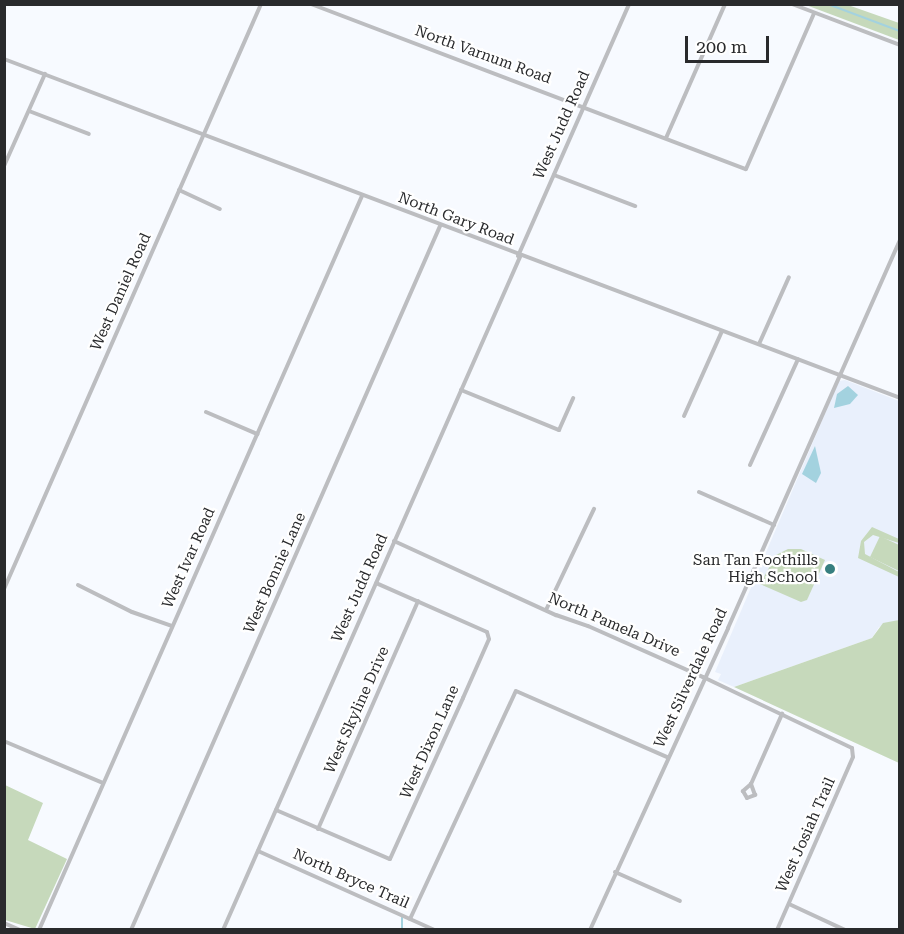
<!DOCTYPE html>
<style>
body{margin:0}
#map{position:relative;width:904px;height:934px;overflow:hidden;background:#f7faff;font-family:"Roboto Serif",serif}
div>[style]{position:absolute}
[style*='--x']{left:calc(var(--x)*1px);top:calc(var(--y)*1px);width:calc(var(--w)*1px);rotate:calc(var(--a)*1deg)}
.built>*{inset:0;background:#e9f0fc}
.green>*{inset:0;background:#c6d9bb}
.water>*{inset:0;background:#a3d2df}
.stream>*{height:1.5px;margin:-0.75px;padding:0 0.75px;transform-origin:0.75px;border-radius:0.75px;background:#a3d2df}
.minor>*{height:4px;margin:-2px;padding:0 2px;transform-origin:2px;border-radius:2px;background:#bcbdc0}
.dots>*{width:16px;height:16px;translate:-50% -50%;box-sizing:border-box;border:3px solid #fff;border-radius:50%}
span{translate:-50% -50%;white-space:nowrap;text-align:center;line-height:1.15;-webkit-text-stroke:4.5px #fff;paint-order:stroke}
.street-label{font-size:15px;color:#292a2c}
.poi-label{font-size:15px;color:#292a2c}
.right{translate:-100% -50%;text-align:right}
.frame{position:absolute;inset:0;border:6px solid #292a2c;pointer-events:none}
.scale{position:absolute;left:685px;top:36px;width:84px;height:27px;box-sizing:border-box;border:3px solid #292a2c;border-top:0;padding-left:8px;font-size:18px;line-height:21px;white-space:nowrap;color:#292a2c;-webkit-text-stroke:4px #fff;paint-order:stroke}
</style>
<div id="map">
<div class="built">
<i style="clip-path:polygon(845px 380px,899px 401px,899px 620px,879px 627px,872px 638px,734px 687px,718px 680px,721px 674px,715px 672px,839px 381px)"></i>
</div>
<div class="green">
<i style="clip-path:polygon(806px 5px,848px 5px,899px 23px,899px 40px)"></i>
<i style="clip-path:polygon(872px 527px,899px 539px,899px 543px,873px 535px,864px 542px,865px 554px,899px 572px,899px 577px,858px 558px,861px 541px)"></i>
<i style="clip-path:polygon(880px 536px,899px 545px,899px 571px,870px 557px)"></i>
<i style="clip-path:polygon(801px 549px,825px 560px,807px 600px,801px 602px,760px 584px,776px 555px,788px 549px)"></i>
<i style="clip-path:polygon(899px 620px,899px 763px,734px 687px,872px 638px,883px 623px)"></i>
<i style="clip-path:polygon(5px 785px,43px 803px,28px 840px,67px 859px,35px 929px,5px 920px)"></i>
</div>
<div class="water">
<i style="clip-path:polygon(848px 386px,858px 395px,850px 404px,834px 408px,837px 394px)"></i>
<i style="clip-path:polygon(815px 446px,821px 473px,816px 483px,802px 474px)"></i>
</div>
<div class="stream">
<i style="--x:828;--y:4;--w:77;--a:20.6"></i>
<i style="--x:402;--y:930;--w:12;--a:-90"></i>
</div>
<div class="minor">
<i style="--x:311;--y:4;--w:465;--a:20.8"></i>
<i style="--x:746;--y:169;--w:170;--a:-66.4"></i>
<i style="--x:792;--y:4;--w:116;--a:20.8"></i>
<i style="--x:4;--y:59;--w:958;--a:20.72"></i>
<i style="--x:29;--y:111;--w:64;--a:21"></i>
<i style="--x:666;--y:138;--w:146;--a:-66.2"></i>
<i style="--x:4;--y:166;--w:101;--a:-66"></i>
<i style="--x:554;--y:175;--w:87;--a:20.9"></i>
<i style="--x:179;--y:190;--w:45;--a:24.9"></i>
<i style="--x:518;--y:256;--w:275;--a:-66.2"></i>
<i style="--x:759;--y:344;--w:73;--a:-65.9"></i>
<i style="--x:461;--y:390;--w:106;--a:22.2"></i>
<i style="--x:559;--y:430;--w:35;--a:-66"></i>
<i style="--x:206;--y:412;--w:56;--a:23.3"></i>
<i style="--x:684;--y:416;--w:93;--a:-65.9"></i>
<i style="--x:750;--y:465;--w:116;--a:-65.6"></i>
<i style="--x:699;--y:492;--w:82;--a:23.7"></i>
<i style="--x:394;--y:541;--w:178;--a:24.6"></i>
<i style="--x:556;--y:615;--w:34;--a:19"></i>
<i style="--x:588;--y:626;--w:126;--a:23.9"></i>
<i style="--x:703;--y:677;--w:165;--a:25.5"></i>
<i style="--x:852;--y:748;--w:9;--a:84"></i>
<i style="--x:853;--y:757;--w:189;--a:113.7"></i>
<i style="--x:78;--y:585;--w:60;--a:26.6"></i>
<i style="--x:132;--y:612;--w:42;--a:19.3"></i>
<i style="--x:4;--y:589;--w:639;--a:-66.28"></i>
<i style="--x:546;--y:610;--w:112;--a:-64.6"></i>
<i style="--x:6;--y:742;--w:105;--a:22.9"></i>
<i style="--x:751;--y:784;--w:11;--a:139"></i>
<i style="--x:743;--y:791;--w:8;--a:60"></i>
<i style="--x:747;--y:798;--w:9;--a:-21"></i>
<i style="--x:755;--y:795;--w:12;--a:-110"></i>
<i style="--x:751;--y:784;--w:77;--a:-66.1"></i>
<i style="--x:276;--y:810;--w:124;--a:23.3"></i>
<i style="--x:390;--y:859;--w:177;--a:-65.6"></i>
<i style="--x:463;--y:698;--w:64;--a:-66.2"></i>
<i style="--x:489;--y:639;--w:7;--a:-106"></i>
<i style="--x:487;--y:632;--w:121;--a:-156.2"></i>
<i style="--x:318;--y:829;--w:249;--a:-66.3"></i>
<i style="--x:258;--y:851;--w:194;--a:24.1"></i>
<i style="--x:615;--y:872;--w:71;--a:24"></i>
<i style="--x:789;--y:904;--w:62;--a:24.9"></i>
<i style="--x:410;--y:919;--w:251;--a:-65.1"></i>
<i style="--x:516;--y:691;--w:165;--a:23.6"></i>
<i style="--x:4;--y:923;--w:17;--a:24"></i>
<i style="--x:39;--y:930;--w:802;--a:-66.25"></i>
<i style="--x:131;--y:930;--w:769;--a:-66.3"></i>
<i style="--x:223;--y:930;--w:736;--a:-66.19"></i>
<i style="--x:590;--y:930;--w:332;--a:-65.4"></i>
<i style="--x:728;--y:628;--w:425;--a:-66.1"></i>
</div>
<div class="dots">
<i style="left:830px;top:569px;background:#367f7f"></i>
</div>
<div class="street-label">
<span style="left:483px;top:55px;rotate:20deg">North Varnum Road</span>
<span style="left:562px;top:125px;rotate:-66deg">West Judd Road</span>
<span style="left:456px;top:219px;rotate:21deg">North Gary Road</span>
<span style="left:121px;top:292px;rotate:-66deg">West Daniel Road</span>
<span style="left:189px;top:558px;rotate:-66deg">West Ivar Road</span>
<span style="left:275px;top:573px;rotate:-66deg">West Bonnie Lane</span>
<span style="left:360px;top:588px;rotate:-66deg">West Judd Road</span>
<span style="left:614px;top:625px;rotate:23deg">North Pamela Drive</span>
<span style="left:691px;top:678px;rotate:-65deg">West Silverdale Road</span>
<span style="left:357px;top:710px;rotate:-66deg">West Skyline Drive</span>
<span style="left:430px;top:742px;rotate:-66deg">West Dixon Lane</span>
<span style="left:806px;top:835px;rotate:-66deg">West Josiah Trail</span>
<span style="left:351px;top:879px;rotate:24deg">North Bryce Trail</span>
</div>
<div class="poi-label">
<span class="right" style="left:818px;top:569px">San Tan Foothills<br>High School</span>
</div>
<div class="frame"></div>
<div class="scale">200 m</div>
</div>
